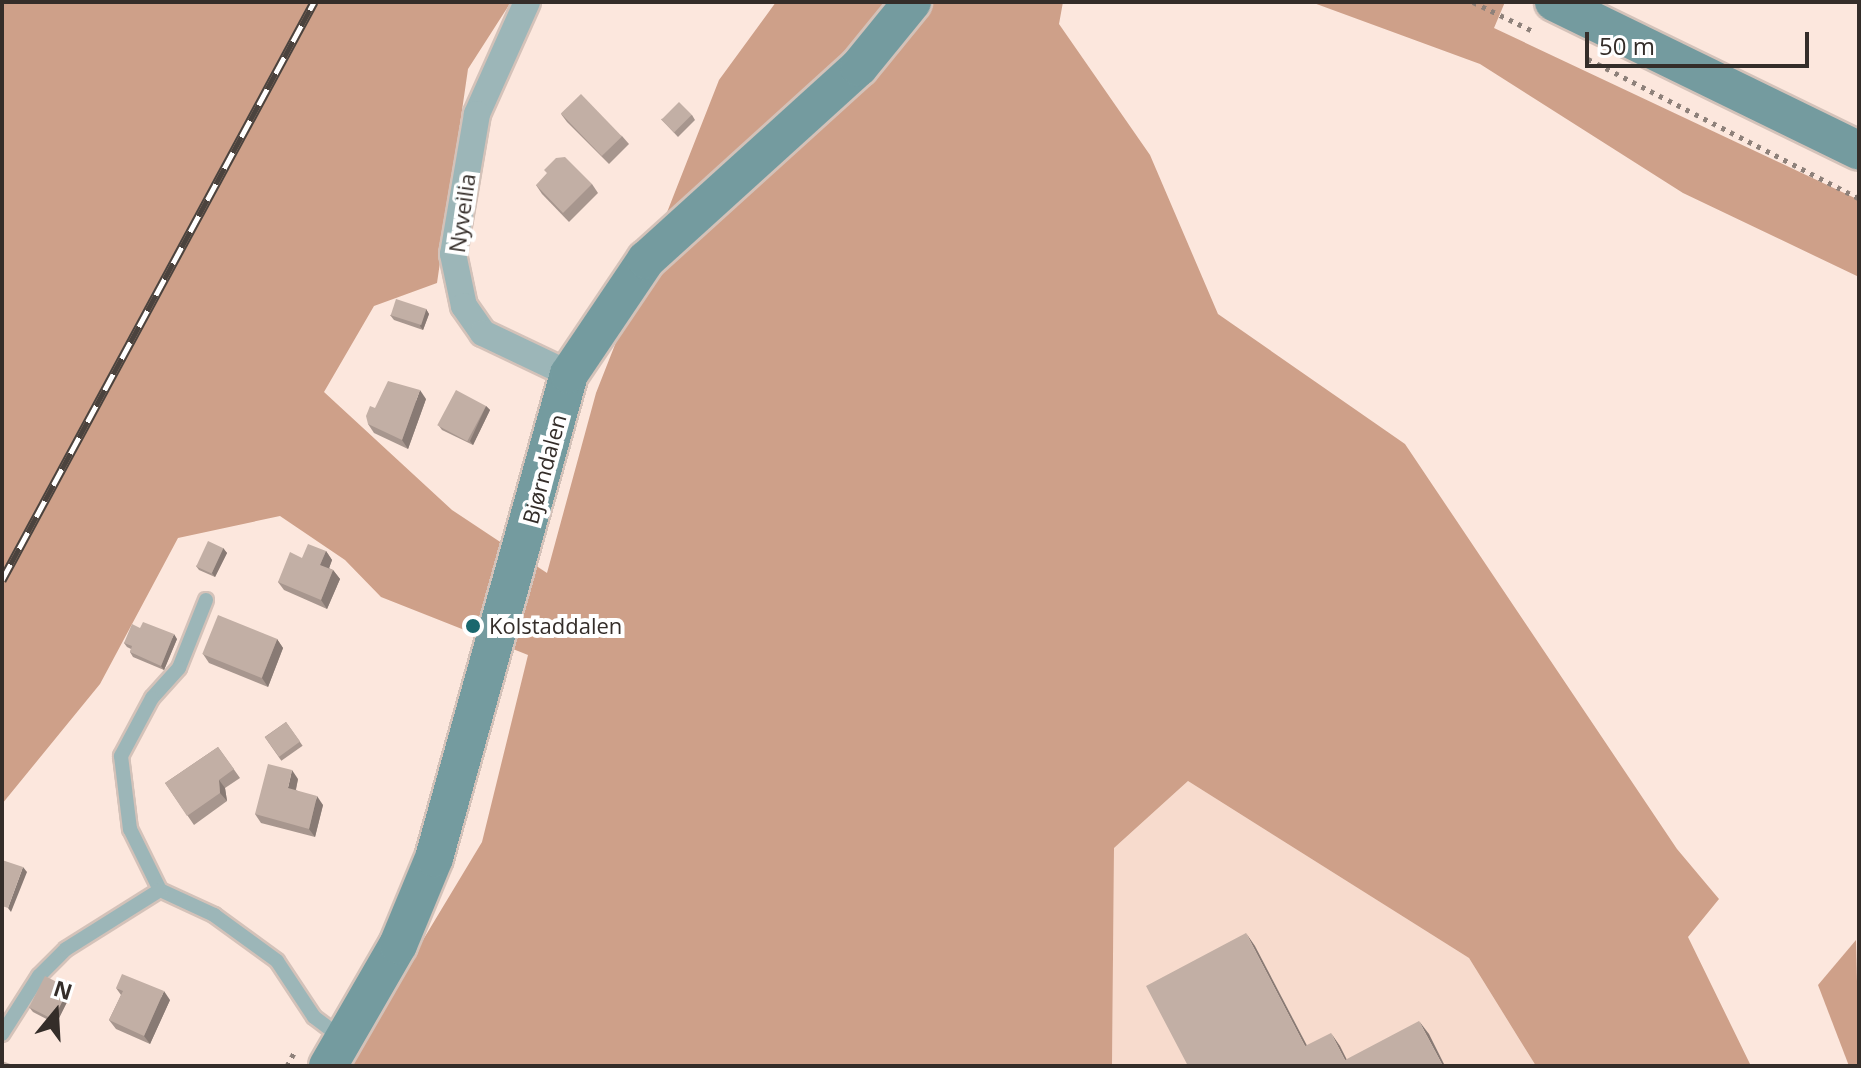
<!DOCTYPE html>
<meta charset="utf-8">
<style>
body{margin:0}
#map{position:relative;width:1861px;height:1068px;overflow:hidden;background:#fce7dd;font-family:"Open Sans",sans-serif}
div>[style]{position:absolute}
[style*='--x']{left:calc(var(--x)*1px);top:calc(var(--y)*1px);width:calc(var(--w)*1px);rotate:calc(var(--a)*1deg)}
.built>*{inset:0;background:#f7dbcd}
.forest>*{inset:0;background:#cea089}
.path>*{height:5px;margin-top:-2.5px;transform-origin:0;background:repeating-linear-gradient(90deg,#8e817a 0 4px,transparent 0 10px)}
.roads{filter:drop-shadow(2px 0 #d4c2b9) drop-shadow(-2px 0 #d4c2b9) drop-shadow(0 2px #d4c2b9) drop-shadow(0 -2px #d4c2b9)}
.service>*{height:14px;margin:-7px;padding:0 7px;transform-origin:7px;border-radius:7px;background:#9cb6b8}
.minor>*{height:26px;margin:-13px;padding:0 13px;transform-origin:13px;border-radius:13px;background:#9cb6b8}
.secondary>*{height:38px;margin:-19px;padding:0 19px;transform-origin:19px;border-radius:19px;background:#749b9f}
.rail>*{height:9px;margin-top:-4.5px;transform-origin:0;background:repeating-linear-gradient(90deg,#fff 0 18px,#4b433e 0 36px);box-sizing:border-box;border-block:2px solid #4b433e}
.wall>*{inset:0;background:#a7968e;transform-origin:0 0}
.shaded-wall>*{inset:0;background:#887a74}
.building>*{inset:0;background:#c2afa5;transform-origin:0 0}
.dots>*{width:22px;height:22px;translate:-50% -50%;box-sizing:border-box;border:4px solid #fff;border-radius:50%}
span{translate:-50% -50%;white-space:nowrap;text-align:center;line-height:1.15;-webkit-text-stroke:8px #fff;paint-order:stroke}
.street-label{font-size:22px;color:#342d29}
.poi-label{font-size:22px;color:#342d29}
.left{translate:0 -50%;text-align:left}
.frame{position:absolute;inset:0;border:4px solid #342d29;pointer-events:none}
.north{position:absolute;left:16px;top:972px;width:80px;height:80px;-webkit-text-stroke:6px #fff;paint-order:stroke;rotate:18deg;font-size:22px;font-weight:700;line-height:32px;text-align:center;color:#342d29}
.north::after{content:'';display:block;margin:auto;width:28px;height:36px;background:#342d29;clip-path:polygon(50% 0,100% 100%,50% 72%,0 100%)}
.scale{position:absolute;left:1585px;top:32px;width:224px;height:36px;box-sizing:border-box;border:4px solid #342d29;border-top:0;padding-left:10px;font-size:24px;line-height:28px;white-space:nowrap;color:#342d29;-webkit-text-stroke:6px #fff;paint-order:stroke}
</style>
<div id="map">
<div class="built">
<i style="clip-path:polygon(1188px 781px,1469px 958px,1536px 1066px,1112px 1066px,1114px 848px)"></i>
</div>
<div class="forest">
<i style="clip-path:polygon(2px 2px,511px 2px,468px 69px,437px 283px,374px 306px,324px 392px,452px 510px,547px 573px,596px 393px,719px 80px,776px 2px,1063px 2px,1059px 24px,1150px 155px,1218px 314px,1405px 444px,1677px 849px,1719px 899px,1688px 937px,1751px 1066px,1536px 1066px,1469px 958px,1188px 781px,1114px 848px,1112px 1066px,347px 1066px,482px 842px,528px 655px,381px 597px,345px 560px,280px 516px,178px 538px,100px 684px,2px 804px)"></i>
<i style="clip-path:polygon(1311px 2px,1505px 2px,1494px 28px,1859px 200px,1859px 277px,1683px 193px,1480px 64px)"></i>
<i style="clip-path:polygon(1856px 940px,1859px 1066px,1849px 1066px,1818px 985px)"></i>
</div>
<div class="path">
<i style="--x:1473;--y:2;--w:67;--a:25.8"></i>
<i style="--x:1588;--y:59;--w:305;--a:27.2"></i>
<i style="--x:287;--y:1066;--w:19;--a:-62"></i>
</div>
<div class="roads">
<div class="service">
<i style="--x:206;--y:600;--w:73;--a:111.7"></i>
<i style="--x:179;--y:668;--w:40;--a:132"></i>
<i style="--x:152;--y:698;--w:66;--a:118.1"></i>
<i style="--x:121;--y:756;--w:74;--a:83"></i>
<i style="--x:130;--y:829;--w:68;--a:63.8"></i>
<i style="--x:160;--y:890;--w:60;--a:24.8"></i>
<i style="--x:214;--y:915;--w:78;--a:36.1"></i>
<i style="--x:277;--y:961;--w:67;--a:56.5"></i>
<i style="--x:314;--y:1017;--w:36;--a:37"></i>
<i style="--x:2;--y:1034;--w:69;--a:-57.5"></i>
<i style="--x:39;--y:976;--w:38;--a:-45"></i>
<i style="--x:66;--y:949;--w:111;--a:-32.1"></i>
</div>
<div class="minor">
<i style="--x:527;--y:2;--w:123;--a:114.1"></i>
<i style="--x:477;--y:114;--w:142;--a:99.7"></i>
<i style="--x:453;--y:254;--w:53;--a:78.1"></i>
<i style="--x:464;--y:306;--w:33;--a:55"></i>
<i style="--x:483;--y:333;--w:95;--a:25.5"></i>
</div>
<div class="secondary">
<i style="--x:1554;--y:2;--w:339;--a:26"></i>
<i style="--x:328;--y:1066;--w:140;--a:-60"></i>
<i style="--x:398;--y:945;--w:94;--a:-67.5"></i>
<i style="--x:434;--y:858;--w:502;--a:-74.41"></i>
<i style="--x:569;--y:374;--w:138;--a:-56"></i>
<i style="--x:646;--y:260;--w:287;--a:-42.2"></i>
<i style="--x:859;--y:67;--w:84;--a:-50.8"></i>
</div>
</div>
<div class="rail">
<i style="--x:2;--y:580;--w:657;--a:-61.64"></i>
</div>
<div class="wall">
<i style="clip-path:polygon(561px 114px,622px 136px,629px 144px,609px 164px,567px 122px)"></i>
<i style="clip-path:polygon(692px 115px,695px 120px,678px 137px,661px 119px)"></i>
<i style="clip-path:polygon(592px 184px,598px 193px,569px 222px,542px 194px,536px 185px)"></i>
<i style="clip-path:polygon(426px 309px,429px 314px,423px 330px,394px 320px,390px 315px)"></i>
<i style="clip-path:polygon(426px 399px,408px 449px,374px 433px,368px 424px,375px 408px)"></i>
<i style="clip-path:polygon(486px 406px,490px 410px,473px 445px,442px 430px,439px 426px)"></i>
<i style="clip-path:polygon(223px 548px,227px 553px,215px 577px,199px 570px,196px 566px)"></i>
<i style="clip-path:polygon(326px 551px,332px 560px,329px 568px,333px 570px,340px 579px,327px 609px,284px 590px,278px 582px,302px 558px)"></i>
<i style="clip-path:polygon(140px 628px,177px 639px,164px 670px,133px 657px,130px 652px,131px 649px,127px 647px,124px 643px)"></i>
<i style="clip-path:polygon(277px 639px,283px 648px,268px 687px,209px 663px,203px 654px)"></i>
<i style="left:286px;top:722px;width:29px;height:26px;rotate:55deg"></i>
<i style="clip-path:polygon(218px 747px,240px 778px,225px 788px,227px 801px,194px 825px,165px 783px)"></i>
<i style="clip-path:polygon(298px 779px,296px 790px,323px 805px,315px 837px,261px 823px,255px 814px)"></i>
<i style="clip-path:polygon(69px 988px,72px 992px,56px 1024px,33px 1012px,29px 1007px)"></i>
<i style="clip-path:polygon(116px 988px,170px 1000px,150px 1044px,116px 1029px,109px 1020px,121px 995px)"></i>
</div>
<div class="shaded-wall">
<i style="clip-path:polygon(426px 309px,429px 314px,423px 330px,420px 326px)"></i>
<i style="clip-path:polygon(420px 390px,426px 399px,408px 449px,402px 440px)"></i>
<i style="clip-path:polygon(486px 406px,490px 410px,473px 445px,470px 441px)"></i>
<i style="clip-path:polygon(223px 548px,227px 553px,215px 577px,212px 573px)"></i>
<i style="clip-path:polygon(326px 551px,332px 560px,327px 574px,320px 565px)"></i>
<i style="clip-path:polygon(333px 570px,340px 579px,327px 609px,321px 600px)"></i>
<i style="clip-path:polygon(174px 634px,177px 639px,164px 670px,161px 666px)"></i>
<i style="clip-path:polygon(277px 639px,283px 648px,268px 687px,262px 678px)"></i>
<i style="clip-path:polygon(292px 770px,298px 779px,294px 797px,288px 788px)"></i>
<i style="clip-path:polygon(219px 780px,225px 788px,227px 801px,220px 793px)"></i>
<i style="clip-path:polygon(317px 796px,323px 805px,315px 837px,309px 829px)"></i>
<i style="clip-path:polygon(23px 867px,27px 872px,11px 912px,8px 908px)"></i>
<i style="clip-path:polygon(1246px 933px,1255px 946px,1314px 1059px,1305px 1046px)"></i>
<i style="clip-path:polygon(69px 988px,72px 992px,56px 1024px,53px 1019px)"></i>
<i style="clip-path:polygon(164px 991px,170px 1000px,150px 1044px,144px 1036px)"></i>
<i style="clip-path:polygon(1419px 1021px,1429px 1034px,1445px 1066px,1443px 1066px)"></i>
<i style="clip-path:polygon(1331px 1033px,1340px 1046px,1350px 1066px,1345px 1060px)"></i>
</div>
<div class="building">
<i style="left:581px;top:94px;width:59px;height:28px;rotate:46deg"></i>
<i style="left:679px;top:102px;width:18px;height:25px;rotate:45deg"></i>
<i style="clip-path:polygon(565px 157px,592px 184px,563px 213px,536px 185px,547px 173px,544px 170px,556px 158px)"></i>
<i style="left:396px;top:299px;width:32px;height:17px;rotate:18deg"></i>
<i style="clip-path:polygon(388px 381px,420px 390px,402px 440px,368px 424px,366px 416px,370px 406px,375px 408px)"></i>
<i style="left:456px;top:390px;width:34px;height:40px;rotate:28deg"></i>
<i style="left:208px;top:541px;width:17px;height:28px;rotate:25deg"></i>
<i style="clip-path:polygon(308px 544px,326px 551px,320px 565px,333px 570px,321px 600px,278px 582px,290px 552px,302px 558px)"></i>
<i style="left:218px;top:615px;width:64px;height:42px;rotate:22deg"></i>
<i style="clip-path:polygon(143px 622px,174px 634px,161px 666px,130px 652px,132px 646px,124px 643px,132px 624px,140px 628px)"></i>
<i style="left:286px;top:722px;width:24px;height:26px;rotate:54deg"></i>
<i style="clip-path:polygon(218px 747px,234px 769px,219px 780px,220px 793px,187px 816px,165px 783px)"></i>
<i style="clip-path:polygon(268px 764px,292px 770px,288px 788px,317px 796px,309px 829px,255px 814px)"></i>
<i style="clip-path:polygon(2px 860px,23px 867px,8px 908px,2px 906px)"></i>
<i style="clip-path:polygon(1246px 933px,1305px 1046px,1331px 1033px,1345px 1060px,1419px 1021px,1443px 1066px,1188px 1066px,1146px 986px)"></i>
<i style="clip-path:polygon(122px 974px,164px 991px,144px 1036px,109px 1020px,123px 991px,116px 988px)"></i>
<i style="left:45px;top:976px;width:27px;height:35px;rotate:27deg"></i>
<i style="clip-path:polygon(2px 1061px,16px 1066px,2px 1066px)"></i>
</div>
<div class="dots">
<i style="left:473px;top:626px;background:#1a676d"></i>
</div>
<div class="street-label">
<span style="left:462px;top:213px;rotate:-82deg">Nyveilia</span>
<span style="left:544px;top:469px;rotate:-75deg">Bjørndalen</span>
</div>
<div class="poi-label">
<span class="left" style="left:489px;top:626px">Kolstaddalen</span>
</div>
<div class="frame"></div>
<div class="north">N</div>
<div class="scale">50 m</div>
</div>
